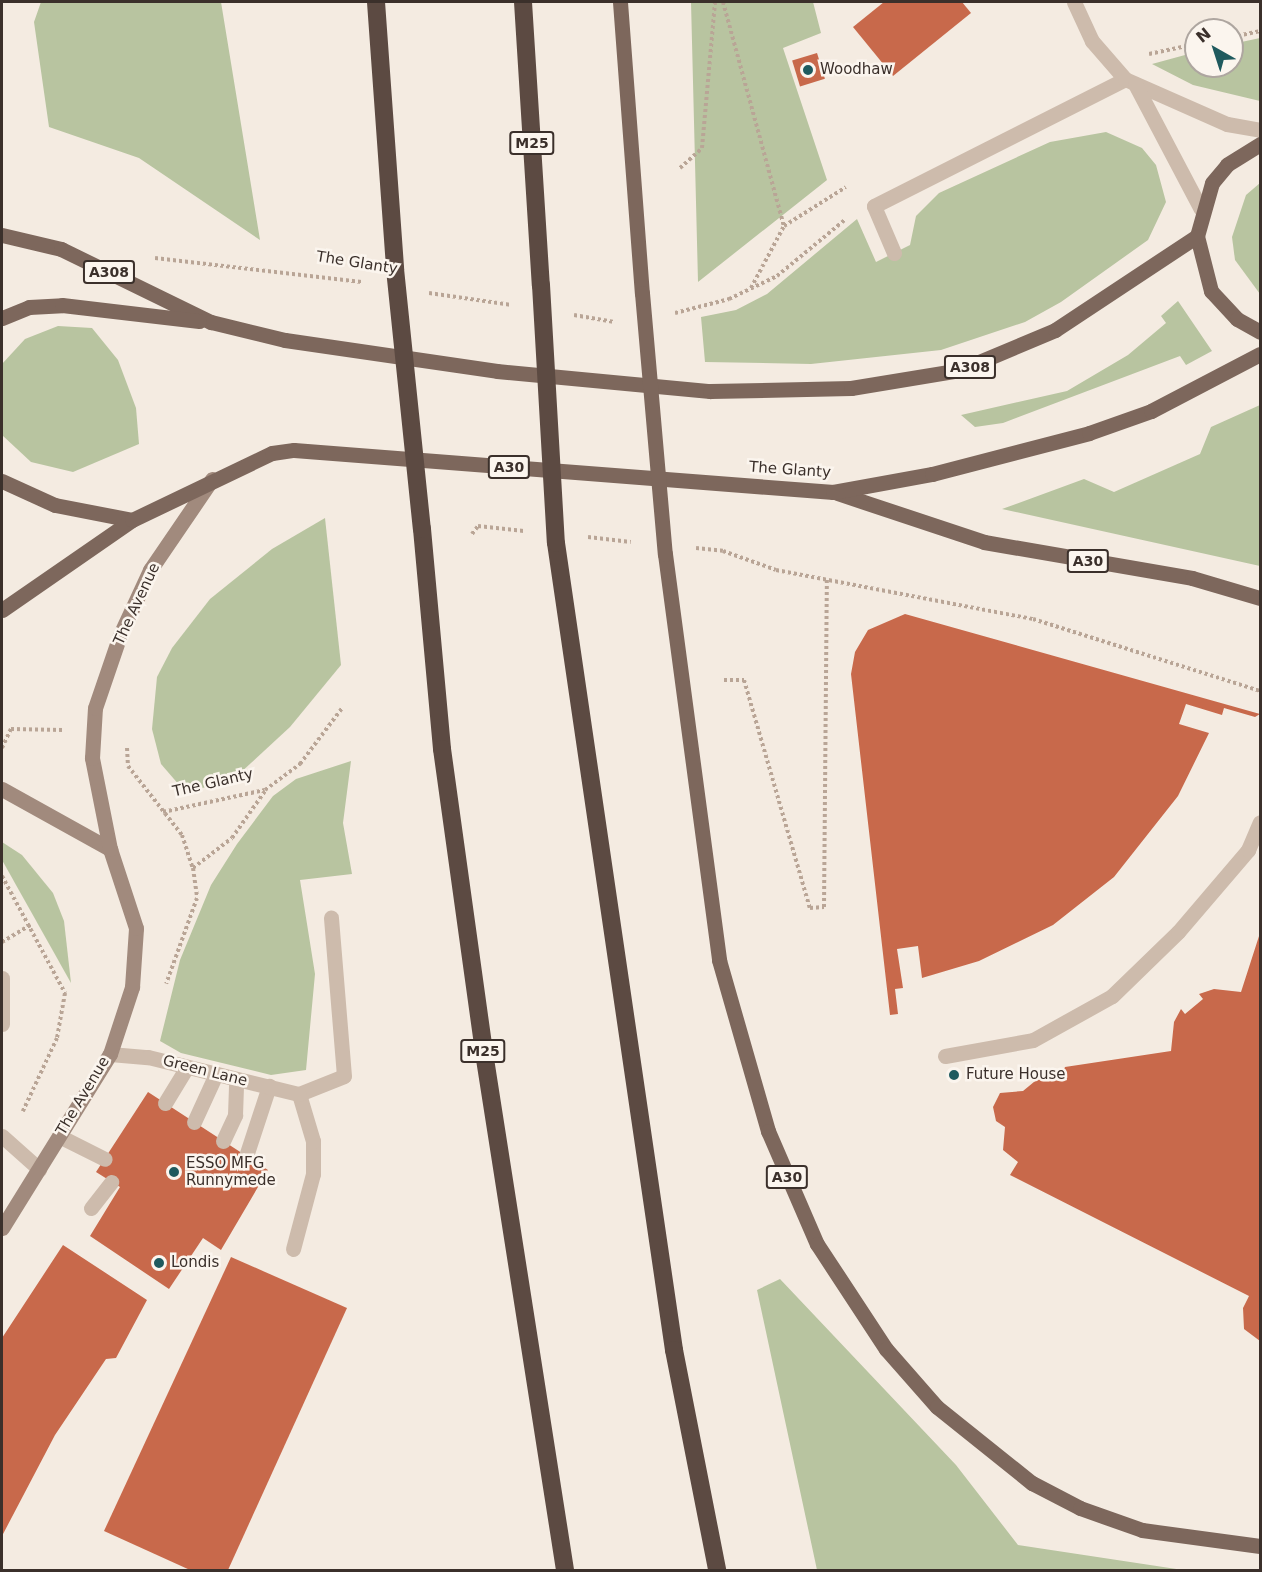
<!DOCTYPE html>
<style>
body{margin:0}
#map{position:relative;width:1262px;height:1572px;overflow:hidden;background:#f4ebe1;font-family:"DejaVu Sans",sans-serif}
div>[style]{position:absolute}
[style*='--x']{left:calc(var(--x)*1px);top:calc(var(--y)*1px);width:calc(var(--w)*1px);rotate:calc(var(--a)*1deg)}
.green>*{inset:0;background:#b8c4a0}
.building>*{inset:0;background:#c8694b;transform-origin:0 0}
.path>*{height:4px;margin-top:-2px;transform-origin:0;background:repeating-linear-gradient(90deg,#b9a596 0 3px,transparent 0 6px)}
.lane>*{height:15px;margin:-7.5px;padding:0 7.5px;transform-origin:7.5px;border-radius:7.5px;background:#cdbbac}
.street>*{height:15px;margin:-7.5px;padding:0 7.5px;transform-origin:7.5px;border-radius:7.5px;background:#cdbbac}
.secondary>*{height:15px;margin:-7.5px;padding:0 7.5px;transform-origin:7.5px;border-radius:7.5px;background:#a18a7d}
.primary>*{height:15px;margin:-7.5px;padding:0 7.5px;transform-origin:7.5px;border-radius:7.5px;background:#7d675c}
.highway>*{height:18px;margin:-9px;padding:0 9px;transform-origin:9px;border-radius:9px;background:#5c4a42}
.primary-bridge>*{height:15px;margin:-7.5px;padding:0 7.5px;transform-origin:7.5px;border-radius:7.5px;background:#7d675c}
.highway-bridge>*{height:18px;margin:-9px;padding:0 9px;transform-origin:9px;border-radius:9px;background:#5c4a42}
.dots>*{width:16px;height:16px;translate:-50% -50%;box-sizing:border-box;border:3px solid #fbf5ee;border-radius:50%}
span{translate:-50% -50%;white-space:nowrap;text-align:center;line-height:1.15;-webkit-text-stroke:5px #fbf5ee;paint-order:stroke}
.shield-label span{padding:2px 4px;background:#fbf5ee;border:2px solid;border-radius:4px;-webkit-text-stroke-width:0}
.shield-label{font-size:14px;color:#3b302b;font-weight:700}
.poi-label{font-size:15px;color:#3b302b}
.left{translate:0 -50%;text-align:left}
.street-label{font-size:15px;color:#3b302b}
.frame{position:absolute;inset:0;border:3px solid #3b302b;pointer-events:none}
.north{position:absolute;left:1184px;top:18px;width:60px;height:60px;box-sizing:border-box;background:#fbf5ee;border:2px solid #aea6a0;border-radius:50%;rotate:321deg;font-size:16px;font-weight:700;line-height:24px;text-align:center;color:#3b302b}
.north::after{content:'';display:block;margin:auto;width:21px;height:27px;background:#1f5a5e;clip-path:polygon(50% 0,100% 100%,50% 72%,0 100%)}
</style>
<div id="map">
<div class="green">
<i style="clip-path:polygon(41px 2px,221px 2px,260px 240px,139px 158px,49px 127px,34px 22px)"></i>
<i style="clip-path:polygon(691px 2px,813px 2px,821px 33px,783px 48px,827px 180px,698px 282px)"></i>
<i style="clip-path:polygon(1260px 38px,1260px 101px,1193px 85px,1152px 64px,1196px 52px,1196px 66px,1232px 66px,1232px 44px)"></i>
<i style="clip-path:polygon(1106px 132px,1142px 148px,1156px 165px,1166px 202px,1148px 240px,1061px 302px,1025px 322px,941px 350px,811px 364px,705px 362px,701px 317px,736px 310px,767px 294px,857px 219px,876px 262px,910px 245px,916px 216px,939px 193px,1050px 142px)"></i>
<i style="clip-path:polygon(1260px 183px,1260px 294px,1235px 260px,1232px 237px,1246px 195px)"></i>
<i style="clip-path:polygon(1178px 301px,1212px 351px,1186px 365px,1180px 356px,1003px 423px,975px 427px,961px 415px,1067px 391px,1128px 355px,1166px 323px,1161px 316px)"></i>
<i style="clip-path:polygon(58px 326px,92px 328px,118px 360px,136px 408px,139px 444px,73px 472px,31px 462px,2px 435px,2px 364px,25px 339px)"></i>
<i style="clip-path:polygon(1260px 405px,1260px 566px,1002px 509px,1084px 479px,1114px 492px,1200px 454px,1211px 427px)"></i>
<i style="clip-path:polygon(325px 518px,341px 665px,290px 727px,238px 775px,200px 789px,180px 786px,161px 764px,152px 729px,157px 677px,172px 648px,210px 599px,272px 549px)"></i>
<i style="clip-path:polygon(351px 761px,343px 823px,352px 874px,300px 880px,315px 974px,306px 1070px,271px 1075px,181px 1053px,160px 1041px,180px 960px,211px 885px,237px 844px,273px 796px,296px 779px)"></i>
<i style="clip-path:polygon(2px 842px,22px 855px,53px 893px,64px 921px,71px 983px,2px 860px)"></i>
<i style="clip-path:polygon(780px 1279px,956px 1465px,1018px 1545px,1183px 1570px,817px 1570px,757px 1290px)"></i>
</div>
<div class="building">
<i style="clip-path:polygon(884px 2px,962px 2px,971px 13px,893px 76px,853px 27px)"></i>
<i style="left:817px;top:53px;width:27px;height:26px;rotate:73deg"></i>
<i style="clip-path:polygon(905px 614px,1260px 714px,1255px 717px,1224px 708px,1222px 715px,1186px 704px,1179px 724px,1209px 733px,1178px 796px,1114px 877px,1053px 925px,979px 961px,922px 978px,918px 946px,897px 949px,903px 988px,895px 989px,898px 1014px,890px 1015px,851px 674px,855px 652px,868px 630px)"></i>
<i style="clip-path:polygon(1260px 933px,1260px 1341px,1244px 1329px,1243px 1308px,1249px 1296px,1010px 1175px,1018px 1162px,1003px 1150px,1005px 1127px,996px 1121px,993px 1107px,1000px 1093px,1023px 1091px,1040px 1077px,1059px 1081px,1065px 1067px,1171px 1051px,1174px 1022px,1181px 1009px,1185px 1014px,1203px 999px,1199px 994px,1214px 989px,1241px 992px)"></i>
<i style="clip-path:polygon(148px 1092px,268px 1170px,221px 1250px,203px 1238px,169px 1289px,90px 1236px,120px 1187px,96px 1172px)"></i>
<i style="clip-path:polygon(63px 1245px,147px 1300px,116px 1358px,106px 1359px,55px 1435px,2px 1536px,2px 1338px)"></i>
<i style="clip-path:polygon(231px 1257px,347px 1308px,228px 1570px,190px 1570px,104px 1531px)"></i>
</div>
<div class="path">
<i style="--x:723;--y:2;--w:232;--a:74.8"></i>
<i style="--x:1232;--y:37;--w:29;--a:-12"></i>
<i style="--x:1149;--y:54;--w:48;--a:-12"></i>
<i style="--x:680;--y:168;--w:30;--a:-42"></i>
<i style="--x:702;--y:148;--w:147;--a:-84.9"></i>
<i style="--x:155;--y:258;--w:208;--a:6.6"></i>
<i style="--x:751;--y:288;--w:70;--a:-62"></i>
<i style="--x:784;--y:226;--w:73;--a:-32.2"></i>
<i style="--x:429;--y:293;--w:83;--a:8.3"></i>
<i style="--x:675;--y:313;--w:56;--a:-14.5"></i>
<i style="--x:729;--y:299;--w:53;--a:-25.6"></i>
<i style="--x:777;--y:276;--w:89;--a:-39.6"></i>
<i style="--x:574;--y:315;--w:41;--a:9.9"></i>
<i style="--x:472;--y:534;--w:10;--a:-53"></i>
<i style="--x:478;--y:526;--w:46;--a:6.2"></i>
<i style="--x:588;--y:537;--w:43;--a:6.6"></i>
<i style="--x:696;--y:548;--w:27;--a:6"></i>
<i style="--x:723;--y:551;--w:56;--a:19.7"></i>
<i style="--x:776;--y:570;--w:262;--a:10.8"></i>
<i style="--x:1033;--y:619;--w:238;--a:17.6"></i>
<i style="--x:724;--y:680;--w:20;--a:0"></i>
<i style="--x:744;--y:680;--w:237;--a:73.9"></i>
<i style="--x:810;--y:908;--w:14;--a:-4"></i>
<i style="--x:824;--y:907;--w:330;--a:-89.5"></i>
<i style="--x:2;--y:748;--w:21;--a:-65"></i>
<i style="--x:11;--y:729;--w:52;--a:1.1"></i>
<i style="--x:127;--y:748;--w:18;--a:87"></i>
<i style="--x:128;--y:766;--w:88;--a:52"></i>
<i style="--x:182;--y:835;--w:35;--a:72"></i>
<i style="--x:193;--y:868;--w:30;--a:82"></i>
<i style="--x:197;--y:898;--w:91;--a:109.8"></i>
<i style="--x:163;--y:812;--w:104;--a:-12.2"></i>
<i style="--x:265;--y:790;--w:44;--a:-36.6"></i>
<i style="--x:300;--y:764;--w:71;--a:-53"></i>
<i style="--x:193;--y:868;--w:49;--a:-37.6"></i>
<i style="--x:232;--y:838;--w:57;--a:-54.9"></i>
<i style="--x:2;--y:876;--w:133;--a:61.7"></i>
<i style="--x:65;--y:993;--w:46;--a:100.1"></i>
<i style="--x:57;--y:1038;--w:81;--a:115"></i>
<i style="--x:2;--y:942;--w:35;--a:-31"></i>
</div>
<div class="lane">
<i style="--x:894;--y:253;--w:51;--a:-113.1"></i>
<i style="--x:874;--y:206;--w:281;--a:-26.8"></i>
<i style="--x:2;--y:978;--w:46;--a:90"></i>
<i style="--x:945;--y:1056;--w:89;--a:-10.3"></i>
<i style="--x:1033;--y:1040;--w:90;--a:-29.1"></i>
<i style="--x:1112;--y:996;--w:92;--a:-44.1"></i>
<i style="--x:1178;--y:932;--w:108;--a:-49.5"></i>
<i style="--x:1248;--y:850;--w:30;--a:-67"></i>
<i style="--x:165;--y:1103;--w:42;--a:-58.6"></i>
<i style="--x:194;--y:1122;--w:53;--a:-65.4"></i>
<i style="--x:2;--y:1136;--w:50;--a:41.7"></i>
<i style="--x:59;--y:1136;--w:51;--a:26.6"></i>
<i style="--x:223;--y:1141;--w:29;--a:-65"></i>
<i style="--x:235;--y:1115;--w:36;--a:-88"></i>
<i style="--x:246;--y:1156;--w:74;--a:-71.8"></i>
<i style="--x:91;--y:1208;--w:33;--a:-52"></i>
<i style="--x:293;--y:1249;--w:78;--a:-75.1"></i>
<i style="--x:313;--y:1174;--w:33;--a:-90"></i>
<i style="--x:313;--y:1141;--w:49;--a:-106.6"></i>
<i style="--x:299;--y:1094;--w:48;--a:-21.8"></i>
<i style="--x:344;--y:1076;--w:159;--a:-94.7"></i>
</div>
<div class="street">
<i style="--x:1074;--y:2;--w:43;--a:65.2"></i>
<i style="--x:1092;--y:41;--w:50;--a:49"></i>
<i style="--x:1125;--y:79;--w:111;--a:23.8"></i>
<i style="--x:1227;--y:124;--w:34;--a:10"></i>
<i style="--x:1135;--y:84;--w:141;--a:62.2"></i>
<i style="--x:110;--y:1054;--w:38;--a:5"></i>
<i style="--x:148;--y:1057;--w:155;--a:13.8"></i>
</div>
<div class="secondary">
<i style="--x:2;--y:789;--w:124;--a:29.1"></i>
<i style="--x:2;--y:1228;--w:205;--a:-58.2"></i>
<i style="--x:110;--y:1054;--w:71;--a:-71.8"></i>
<i style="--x:132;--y:987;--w:59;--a:-86.1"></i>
<i style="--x:136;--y:928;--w:83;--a:-108.2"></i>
<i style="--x:110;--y:849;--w:93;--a:-101.2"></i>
<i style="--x:92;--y:758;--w:50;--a:-86.6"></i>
<i style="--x:95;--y:708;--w:77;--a:-71.1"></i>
<i style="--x:120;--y:635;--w:72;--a:-65.2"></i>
<i style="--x:150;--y:570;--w:110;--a:-55.7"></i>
</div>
<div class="primary">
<i style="--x:620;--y:2;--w:292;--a:85.7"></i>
<i style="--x:1260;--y:144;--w:39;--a:148"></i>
<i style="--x:1227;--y:165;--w:23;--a:130"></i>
<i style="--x:1212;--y:183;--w:55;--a:105.8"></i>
<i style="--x:1197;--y:236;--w:57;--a:75.7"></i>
<i style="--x:1211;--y:291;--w:38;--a:47"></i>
<i style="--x:1237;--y:319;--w:26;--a:29"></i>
<i style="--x:2;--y:235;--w:61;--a:13.3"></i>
<i style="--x:61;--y:249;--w:167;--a:26"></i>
<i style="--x:211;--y:322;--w:76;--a:13.7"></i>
<i style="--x:285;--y:340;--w:214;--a:8.3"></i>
<i style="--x:497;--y:371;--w:214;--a:5.4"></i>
<i style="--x:710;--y:391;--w:141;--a:-1.2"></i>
<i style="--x:851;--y:388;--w:110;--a:-9.4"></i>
<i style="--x:960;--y:370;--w:103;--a:-22.8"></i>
<i style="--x:1055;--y:330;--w:170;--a:-33.5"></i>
<i style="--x:2;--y:318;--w:29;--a:-22"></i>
<i style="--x:29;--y:307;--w:33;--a:-3"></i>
<i style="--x:62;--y:305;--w:138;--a:6.7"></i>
<i style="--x:2;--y:481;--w:58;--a:24.4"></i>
<i style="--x:55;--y:505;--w:78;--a:11"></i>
<i style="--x:837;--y:493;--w:155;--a:18.4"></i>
<i style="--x:984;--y:542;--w:211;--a:9.8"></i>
<i style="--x:1192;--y:578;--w:71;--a:16.4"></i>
<i style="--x:665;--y:554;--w:410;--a:82.4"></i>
<i style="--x:719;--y:960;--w:178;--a:74"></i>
<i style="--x:768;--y:1131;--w:123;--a:66.6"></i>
<i style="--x:817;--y:1244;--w:126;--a:56.7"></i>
<i style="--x:886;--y:1349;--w:77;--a:48.7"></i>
<i style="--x:937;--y:1407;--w:122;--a:38.7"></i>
<i style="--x:1032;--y:1483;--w:54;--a:27.5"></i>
<i style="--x:1080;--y:1508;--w:66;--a:19.5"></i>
<i style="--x:1142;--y:1530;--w:119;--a:7.7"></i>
<i style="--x:2;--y:610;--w:158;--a:-34.7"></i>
<i style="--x:132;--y:520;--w:155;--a:-25.6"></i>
<i style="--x:272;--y:453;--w:22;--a:-8"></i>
<i style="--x:294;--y:450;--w:541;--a:4.46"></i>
<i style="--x:833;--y:492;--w:101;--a:-10.3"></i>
<i style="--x:932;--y:474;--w:162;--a:-14.6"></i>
<i style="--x:1089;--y:433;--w:66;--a:-19.5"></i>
<i style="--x:1151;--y:411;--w:123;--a:-27.6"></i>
</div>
<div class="highway">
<i style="--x:376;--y:2;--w:268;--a:85.9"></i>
<i style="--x:523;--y:2;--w:284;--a:86.4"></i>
<i style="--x:422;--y:529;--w:221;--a:84.8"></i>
<i style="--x:442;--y:749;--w:313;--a:82.1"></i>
<i style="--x:485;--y:1059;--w:517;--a:81.1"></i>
<i style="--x:556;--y:543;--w:816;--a:81.68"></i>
<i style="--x:674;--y:1350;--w:224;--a:78.9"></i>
</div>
<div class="primary-bridge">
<i style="--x:642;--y:293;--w:262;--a:85"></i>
</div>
<div class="highway-bridge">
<i style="--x:395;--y:269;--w:261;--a:84.1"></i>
<i style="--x:541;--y:285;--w:258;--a:86.7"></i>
</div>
<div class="dots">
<i style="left:808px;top:70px;background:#1f5a5e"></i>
<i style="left:954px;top:1075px;background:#1f5a5e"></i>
<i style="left:174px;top:1172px;background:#1f5a5e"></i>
<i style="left:159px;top:1263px;background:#1f5a5e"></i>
</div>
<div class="shield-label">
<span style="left:532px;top:143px">M25</span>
<span style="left:109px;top:272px">A308</span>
<span style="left:970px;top:367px">A308</span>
<span style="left:509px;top:467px">A30</span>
<span style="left:1088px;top:561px">A30</span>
<span style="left:483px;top:1051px">M25</span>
<span style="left:787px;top:1177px">A30</span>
</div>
<div class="poi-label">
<span class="left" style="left:820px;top:70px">Woodhaw</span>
<span class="left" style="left:966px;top:1075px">Future House</span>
<span class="left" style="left:186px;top:1172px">ESSO MFG<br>Runnymede</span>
<span class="left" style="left:171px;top:1263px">Londis</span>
</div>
<div class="street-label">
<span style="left:357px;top:263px;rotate:9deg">The Glanty</span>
<span style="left:790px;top:470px;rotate:4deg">The Glanty</span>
<span style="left:137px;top:604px;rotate:-65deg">The Avenue</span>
<span style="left:213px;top:783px;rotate:-13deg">The Glanty</span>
<span style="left:205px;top:1071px;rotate:14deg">Green Lane</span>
<span style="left:83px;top:1096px;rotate:-59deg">The Avenue</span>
</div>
<div class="frame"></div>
<div class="north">N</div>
</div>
